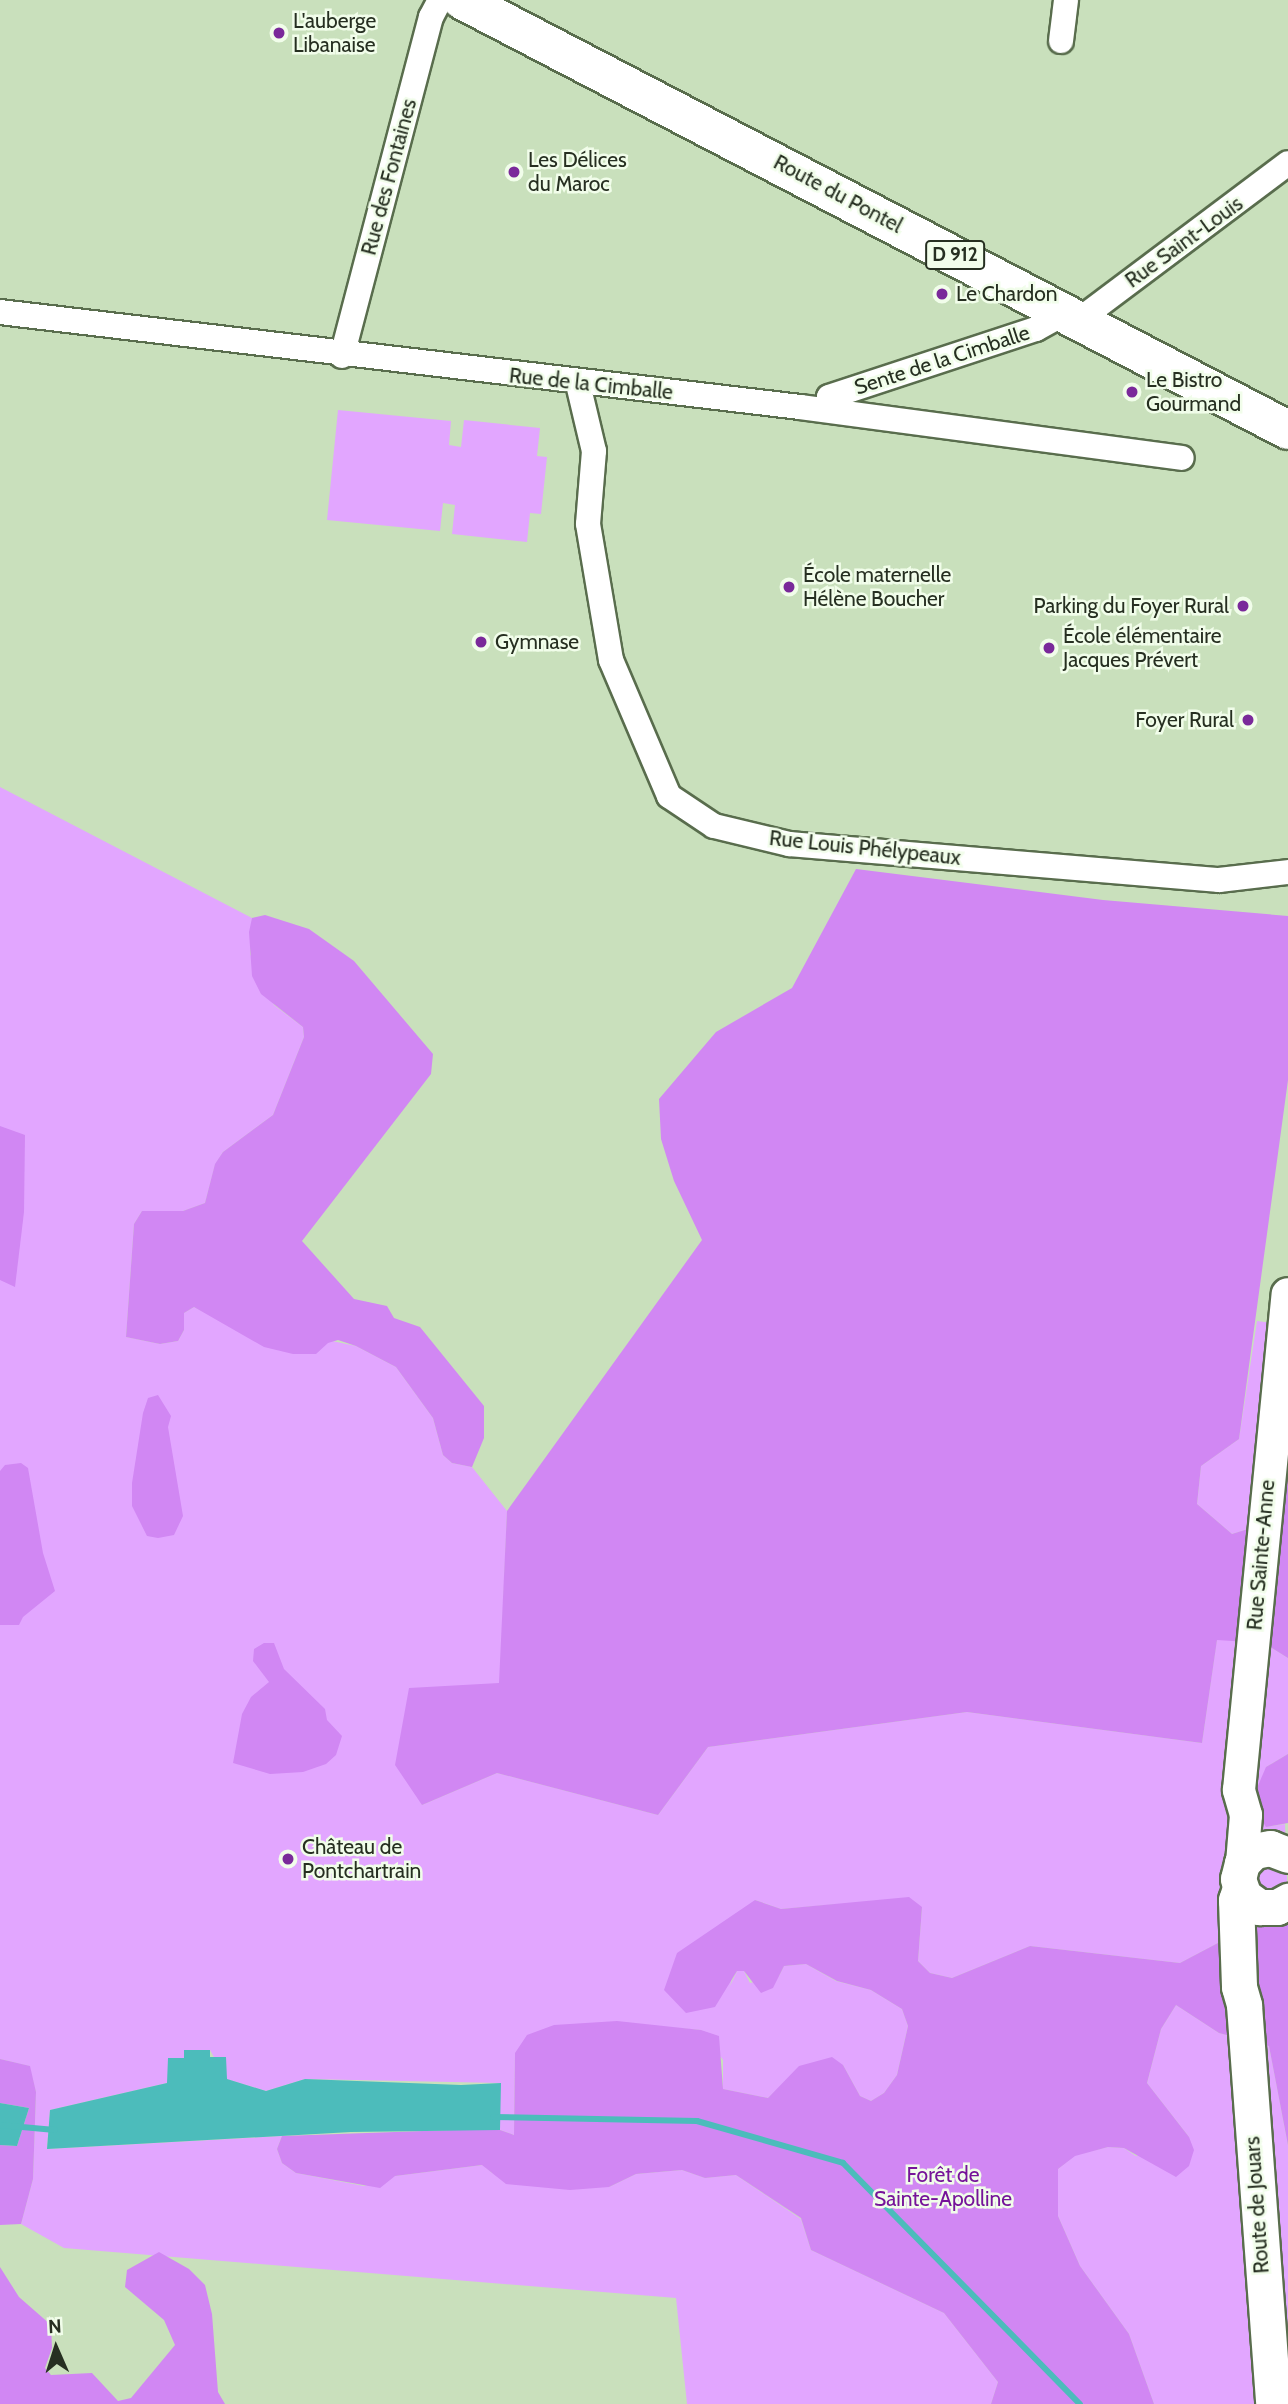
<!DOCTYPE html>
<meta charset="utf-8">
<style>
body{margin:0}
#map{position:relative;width:1288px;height:2404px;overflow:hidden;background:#c9e0bc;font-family:Cabin,sans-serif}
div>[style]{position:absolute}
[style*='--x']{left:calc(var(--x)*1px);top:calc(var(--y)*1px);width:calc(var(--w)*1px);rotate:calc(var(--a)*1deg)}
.green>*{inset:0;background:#e2a6ff}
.forest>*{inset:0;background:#d187f3}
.water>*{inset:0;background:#4cbcbb}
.stream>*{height:6px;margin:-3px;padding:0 3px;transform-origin:3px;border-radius:3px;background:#4cbcbb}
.roads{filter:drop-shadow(2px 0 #596d4d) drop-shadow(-2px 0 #596d4d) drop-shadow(0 2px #596d4d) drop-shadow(0 -2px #596d4d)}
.minor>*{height:24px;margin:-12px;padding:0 12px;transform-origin:12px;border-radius:12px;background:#fff}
.tertiary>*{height:32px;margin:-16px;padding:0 16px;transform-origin:16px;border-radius:16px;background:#fff}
.secondary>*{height:35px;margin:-17.5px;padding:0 17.5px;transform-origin:17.5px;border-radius:17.5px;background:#fff}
.primary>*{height:38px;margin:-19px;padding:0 19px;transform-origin:19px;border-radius:19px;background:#fff}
.dots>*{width:19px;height:19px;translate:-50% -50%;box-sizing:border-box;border:4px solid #f1fdea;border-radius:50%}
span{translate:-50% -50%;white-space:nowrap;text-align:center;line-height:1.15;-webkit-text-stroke:5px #f1fdea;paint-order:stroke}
.shield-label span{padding:2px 5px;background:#f1fdea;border:2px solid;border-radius:5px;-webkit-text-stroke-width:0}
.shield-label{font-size:19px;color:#262f21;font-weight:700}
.poi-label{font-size:21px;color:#262f21}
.left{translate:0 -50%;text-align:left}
.right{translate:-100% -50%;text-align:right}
.street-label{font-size:21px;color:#262f21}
.park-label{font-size:21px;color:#761499}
.north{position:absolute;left:21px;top:2313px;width:70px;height:70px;-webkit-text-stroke:5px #f1fdea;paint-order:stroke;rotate:357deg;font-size:19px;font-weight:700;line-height:28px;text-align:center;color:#262f21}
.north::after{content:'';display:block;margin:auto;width:24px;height:32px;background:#262f21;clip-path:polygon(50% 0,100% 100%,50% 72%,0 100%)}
</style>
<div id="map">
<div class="green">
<i style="clip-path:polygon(338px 410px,451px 421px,449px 445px,461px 447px,464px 420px,540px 428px,537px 456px,547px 457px,541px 514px,530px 513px,527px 542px,452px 534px,455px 505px,443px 503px,440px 531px,327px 520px)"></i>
<i style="clip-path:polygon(0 787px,252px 918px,250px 954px,274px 1005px,303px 1027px,304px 1037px,273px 1115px,223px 1152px,215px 1165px,205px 1203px,183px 1211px,142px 1211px,134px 1224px,126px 1337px,160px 1344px,178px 1341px,184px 1330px,184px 1313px,194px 1307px,212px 1316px,356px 1346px,396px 1367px,433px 1418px,443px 1455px,452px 1463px,472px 1467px,507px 1511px,500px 1684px,409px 1689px,422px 1805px,497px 1773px,658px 1815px,708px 1747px,967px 1712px,1202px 1743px,1217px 1639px,1264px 1643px,1288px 1658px,1288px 1754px,1266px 1767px,1266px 1827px,1285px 1824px,1288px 1906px,1180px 1963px,1030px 1946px,952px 1978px,930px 1973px,918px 1961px,922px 1907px,839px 1904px,781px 1909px,755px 1900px,730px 1986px,737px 1971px,744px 1971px,750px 1983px,779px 1976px,784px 1966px,806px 1964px,836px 1981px,871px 1990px,902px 2009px,908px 2026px,897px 2075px,884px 2093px,871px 2101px,860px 2096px,843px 2065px,781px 2086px,768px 2098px,723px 2089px,723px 2060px,701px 2030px,664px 2027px,515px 2053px,514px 2135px,500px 2130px,500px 2083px,305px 2079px,266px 2091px,226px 2079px,210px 2050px,185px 2050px,184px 2058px,167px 2083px,50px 2110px,47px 2149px,282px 2136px,277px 2149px,282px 2163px,296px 2173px,364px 2186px,395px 2176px,483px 2165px,492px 2173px,609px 2187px,636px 2174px,682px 2170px,705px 2178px,736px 2175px,801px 2219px,811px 2250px,944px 2313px,998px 2382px,991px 2404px,687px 2404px,676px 2298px,64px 2248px,21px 2224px,33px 2179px,36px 2092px,29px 2066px,0 2059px)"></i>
<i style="clip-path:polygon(1257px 1321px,1288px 1325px,1274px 1521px,1232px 1534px,1197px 1504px,1201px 1466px,1239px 1439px)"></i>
<i style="clip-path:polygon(1176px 2005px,1219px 2033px,1269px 2046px,1288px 2145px,1288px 2404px,1154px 2404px,1129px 2334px,1080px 2266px,1058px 2216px,1058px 2169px,1075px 2155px,1108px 2147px,1124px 2148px,1136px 2156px,1189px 2137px,1147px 2083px,1161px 2029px)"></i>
</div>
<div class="forest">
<i style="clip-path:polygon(856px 869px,1103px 900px,1288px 916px,1288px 1080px,1239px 1439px,1201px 1466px,1197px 1504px,1232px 1534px,1274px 1521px,1288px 1411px,1288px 1658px,1264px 1643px,1217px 1640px,1202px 1743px,967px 1712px,708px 1747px,658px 1815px,497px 1773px,422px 1805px,395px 1765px,409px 1688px,499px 1683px,507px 1511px,702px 1240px,674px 1181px,661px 1139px,659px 1099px,716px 1032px,792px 988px)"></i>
<i style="clip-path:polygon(265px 915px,309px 929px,354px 961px,433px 1054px,431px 1074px,302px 1241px,354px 1299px,387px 1306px,394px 1318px,420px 1327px,484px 1406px,484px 1438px,472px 1467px,452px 1463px,443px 1455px,433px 1418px,396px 1367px,356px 1346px,338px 1340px,328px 1343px,316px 1354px,293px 1354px,264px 1347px,194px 1307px,184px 1313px,184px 1330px,178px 1341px,160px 1344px,126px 1337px,134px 1224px,142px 1211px,183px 1211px,205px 1203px,215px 1164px,223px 1152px,273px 1115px,304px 1037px,303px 1027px,261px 994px,252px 976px,249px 932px,252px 918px)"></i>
<i style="clip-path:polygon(0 1126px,25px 1135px,24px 1212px,15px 1287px,0 1280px)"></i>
<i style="clip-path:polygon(158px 1395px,171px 1416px,168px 1427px,183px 1516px,174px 1535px,158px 1538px,147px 1536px,132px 1506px,132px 1483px,143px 1413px,148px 1398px)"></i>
<i style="clip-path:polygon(21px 1463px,28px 1468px,43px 1553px,55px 1591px,23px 1617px,19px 1625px,0 1625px,0 1471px,5px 1465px)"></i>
<i style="clip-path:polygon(264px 1643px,274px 1643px,284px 1669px,325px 1709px,327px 1720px,342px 1736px,336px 1755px,326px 1764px,303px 1772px,270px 1774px,233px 1763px,242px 1714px,251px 1697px,269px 1682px,253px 1661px,254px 1649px)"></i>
<i style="clip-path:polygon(1288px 1754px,1288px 1823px,1266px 1827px,1251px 1802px,1266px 1767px)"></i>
<i style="clip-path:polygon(909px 1897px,922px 1907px,918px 1961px,930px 1973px,952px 1978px,1030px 1946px,1180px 1963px,1288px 1906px,1288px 2145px,1269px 2046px,1219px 2033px,1176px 2005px,1161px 2029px,1147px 2083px,1189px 2137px,1194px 2150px,1189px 2166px,1176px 2177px,1124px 2148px,1108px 2147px,1075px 2156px,1058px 2169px,1058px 2216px,1080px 2266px,1129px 2334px,1154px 2404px,991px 2404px,998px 2382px,944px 2313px,811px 2250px,801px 2218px,736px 2175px,705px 2178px,682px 2170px,636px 2174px,609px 2187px,570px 2190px,506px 2184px,482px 2165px,395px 2176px,380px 2188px,296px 2173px,282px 2163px,277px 2149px,282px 2136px,452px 2130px,500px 2130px,514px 2135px,515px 2053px,527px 2035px,554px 2025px,617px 2021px,701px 2030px,719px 2036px,723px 2089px,768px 2098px,799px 2066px,832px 2057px,843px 2065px,860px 2096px,871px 2101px,884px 2093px,897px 2075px,908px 2026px,902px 2009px,871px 1990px,837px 1981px,806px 1964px,784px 1966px,773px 1988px,761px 1993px,744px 1971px,737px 1971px,715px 2007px,686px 2013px,664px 1990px,677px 1953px,755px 1900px,781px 1909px)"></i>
<i style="clip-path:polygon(0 2059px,30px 2066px,36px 2092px,33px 2179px,21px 2224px,0 2225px,0 2145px,17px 2146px,29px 2108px,0 2103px)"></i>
<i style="clip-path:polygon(159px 2252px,189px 2269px,205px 2285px,212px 2314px,218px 2392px,225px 2404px,0 2404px,0 2267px,19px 2297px,51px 2325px,52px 2348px,45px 2368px,51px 2375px,92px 2373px,118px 2401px,131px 2398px,175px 2345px,164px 2320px,125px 2287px,127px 2270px)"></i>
</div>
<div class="water">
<i style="clip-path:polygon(184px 2050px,210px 2050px,210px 2057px,226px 2057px,227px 2079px,266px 2091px,305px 2079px,461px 2085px,501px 2083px,500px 2130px,351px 2132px,47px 2149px,50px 2110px,167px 2083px,168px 2058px,184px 2058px)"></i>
<i style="clip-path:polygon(0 2103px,29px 2108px,17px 2146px,0 2145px)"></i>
</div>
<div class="stream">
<i style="--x:493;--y:2117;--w:204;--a:1.1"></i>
<i style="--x:697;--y:2121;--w:152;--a:16"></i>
<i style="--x:843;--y:2163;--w:338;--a:45.5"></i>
<i style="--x:0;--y:2125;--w:55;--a:5.2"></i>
</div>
<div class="roads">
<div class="minor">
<i style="--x:1061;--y:41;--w:41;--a:-83"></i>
<i style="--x:0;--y:312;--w:806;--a:6.77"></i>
<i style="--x:800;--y:407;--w:385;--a:7.6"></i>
<i style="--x:1079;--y:320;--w:261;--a:-36.9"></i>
<i style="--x:342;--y:356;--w:350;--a:-75.3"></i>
<i style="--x:431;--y:17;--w:19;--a:-62"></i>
<i style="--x:578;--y:384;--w:69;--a:76.6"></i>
<i style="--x:594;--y:451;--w:73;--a:94.7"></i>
<i style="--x:588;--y:524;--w:138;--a:80.4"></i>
<i style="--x:611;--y:660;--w:148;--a:66.9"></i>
<i style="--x:669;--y:796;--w:54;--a:33.7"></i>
<i style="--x:714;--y:826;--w:77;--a:13.5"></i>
<i style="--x:789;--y:844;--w:432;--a:4.8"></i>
<i style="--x:1219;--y:880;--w:69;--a:-6.6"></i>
<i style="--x:827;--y:410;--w:13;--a:-81"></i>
<i style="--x:829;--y:397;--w:218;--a:-18.2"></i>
<i style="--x:1036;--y:329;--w:33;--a:-29"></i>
</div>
<div class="tertiary">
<i style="--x:1242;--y:1863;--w:48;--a:-85.2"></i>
<i style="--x:1246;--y:1815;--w:26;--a:-106"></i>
<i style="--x:1239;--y:1790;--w:498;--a:-84.4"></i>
</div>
<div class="secondary">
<i style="--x:1288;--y:1855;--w:19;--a:-159"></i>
<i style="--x:1270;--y:1848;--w:16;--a:169"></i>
<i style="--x:1254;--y:1851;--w:17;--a:135"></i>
<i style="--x:1242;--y:1863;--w:16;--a:104"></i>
<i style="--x:1238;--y:1879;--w:18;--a:71"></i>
<i style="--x:1244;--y:1896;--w:19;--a:36"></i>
<i style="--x:1259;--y:1907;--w:18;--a:0"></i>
<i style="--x:1277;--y:1907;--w:13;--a:-29"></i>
<i style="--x:1240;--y:1888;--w:13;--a:108"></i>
<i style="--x:1236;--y:1900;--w:87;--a:88"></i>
<i style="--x:1239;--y:1987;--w:19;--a:74"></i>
<i style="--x:1244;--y:2005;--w:400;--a:85.8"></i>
</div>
<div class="primary">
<i style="--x:462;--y:0;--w:931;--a:27.5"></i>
</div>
</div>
<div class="dots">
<i style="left:279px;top:33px;background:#7a299a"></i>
<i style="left:514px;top:172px;background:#7a299a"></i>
<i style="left:942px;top:294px;background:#7a299a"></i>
<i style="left:1132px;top:392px;background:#7a299a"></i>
<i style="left:789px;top:587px;background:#7a299a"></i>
<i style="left:1243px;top:606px;background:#7a299a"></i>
<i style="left:481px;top:642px;background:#7a299a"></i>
<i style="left:1049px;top:648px;background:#7a299a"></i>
<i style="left:1248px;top:720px;background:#7a299a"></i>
<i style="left:288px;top:1859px;background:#7a299a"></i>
</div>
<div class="shield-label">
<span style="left:955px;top:255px">D 912</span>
</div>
<div class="poi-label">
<span class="left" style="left:293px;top:33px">L'auberge<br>Libanaise</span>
<span class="left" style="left:528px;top:172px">Les Délices<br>du Maroc</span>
<span class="left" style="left:956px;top:294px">Le Chardon</span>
<span class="left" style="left:1146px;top:392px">Le Bistro<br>Gourmand</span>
<span class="left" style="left:803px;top:587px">École maternelle<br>Hélène Boucher</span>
<span class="right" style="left:1229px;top:606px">Parking du Foyer Rural</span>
<span class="left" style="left:1063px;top:648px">École élémentaire<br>Jacques Prévert</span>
<span class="left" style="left:495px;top:642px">Gymnase</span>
<span class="right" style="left:1234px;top:720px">Foyer Rural</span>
<span class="left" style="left:302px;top:1859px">Château de<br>Pontchartrain</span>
</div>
<div class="street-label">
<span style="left:389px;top:177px;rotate:-75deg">Rue des Fontaines</span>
<span style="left:838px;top:194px;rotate:28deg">Route du Pontel</span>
<span style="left:1184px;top:242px;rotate:-36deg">Rue Saint-Louis</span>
<span style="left:942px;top:360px;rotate:-18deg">Sente de la Cimballe</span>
<span style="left:591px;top:384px;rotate:6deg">Rue de la Cimballe</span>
<span style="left:865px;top:848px;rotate:6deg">Rue Louis Phélypeaux</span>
<span style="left:1261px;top:1555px;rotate:-85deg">Rue Sainte-Anne</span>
<span style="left:1257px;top:2205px;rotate:-94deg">Route de Jouars</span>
</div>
<div class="park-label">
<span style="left:943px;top:2187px">Forêt de<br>Sainte-Apolline</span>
</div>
<div class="north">N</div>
</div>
